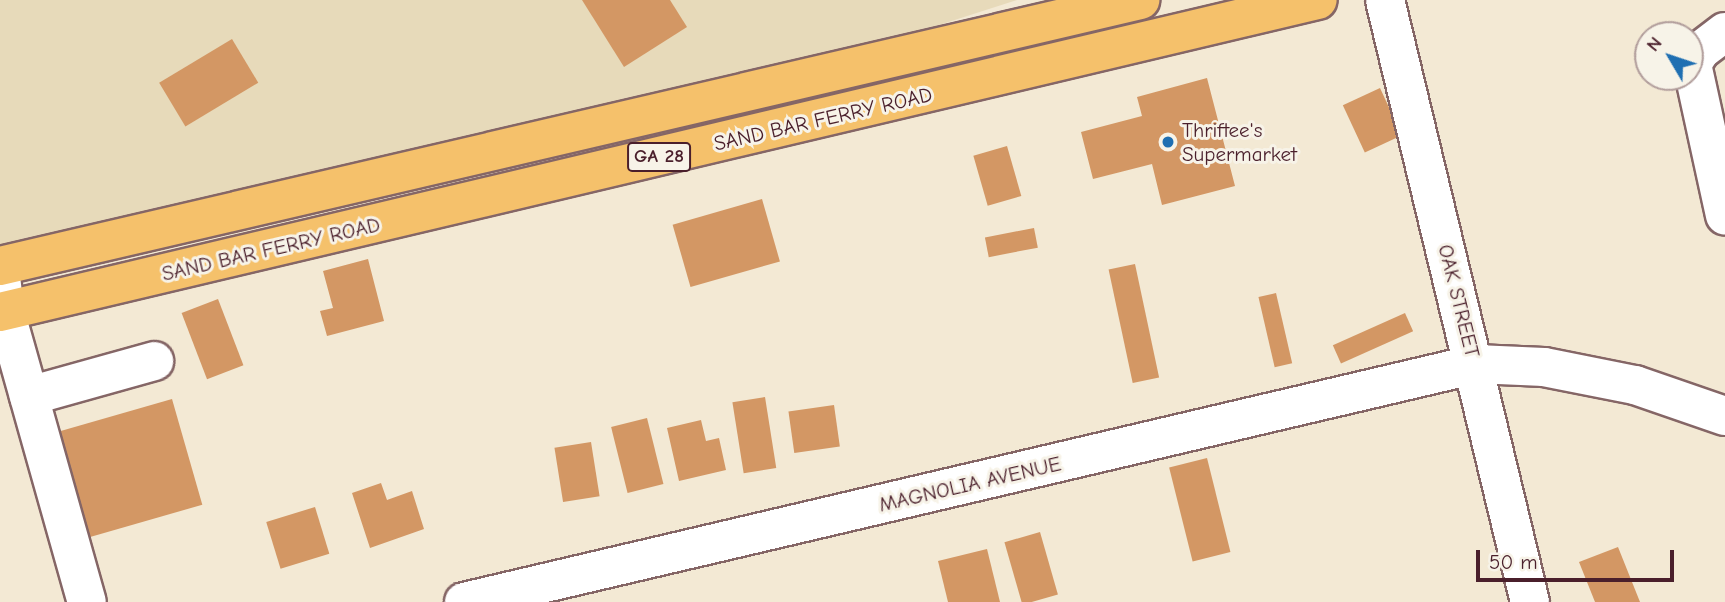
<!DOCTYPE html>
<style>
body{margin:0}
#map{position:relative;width:1725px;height:602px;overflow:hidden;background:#f3e9d4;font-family:"Comic Neue",sans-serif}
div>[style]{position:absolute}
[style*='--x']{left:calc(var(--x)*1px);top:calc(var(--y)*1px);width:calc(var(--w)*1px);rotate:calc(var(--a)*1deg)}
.built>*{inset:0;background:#e7daba}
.building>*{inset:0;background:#d39764;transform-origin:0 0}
.roads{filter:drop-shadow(2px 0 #856666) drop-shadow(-2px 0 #856666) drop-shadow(0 2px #856666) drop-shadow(0 -2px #856666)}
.minor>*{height:38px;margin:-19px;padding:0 19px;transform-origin:19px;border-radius:19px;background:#fff}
.major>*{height:38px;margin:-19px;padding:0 19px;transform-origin:19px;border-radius:19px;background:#f5c16b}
.dots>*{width:19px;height:19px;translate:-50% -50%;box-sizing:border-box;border:4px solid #f7f3e8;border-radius:50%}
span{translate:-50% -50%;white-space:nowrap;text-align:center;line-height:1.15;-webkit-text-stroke:6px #f7f3e8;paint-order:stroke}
.shield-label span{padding:2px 5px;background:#f7f3e8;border:2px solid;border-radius:5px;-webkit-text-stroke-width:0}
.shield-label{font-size:19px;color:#4a1f2b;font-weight:700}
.street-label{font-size:21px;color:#4a1f2b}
.poi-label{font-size:21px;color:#4a1f2b}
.left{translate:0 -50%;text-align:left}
.north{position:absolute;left:1634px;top:21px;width:70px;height:70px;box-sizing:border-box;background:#f7f3e8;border:2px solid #b29e9c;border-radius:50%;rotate:309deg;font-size:19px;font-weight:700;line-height:28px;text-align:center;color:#4a1f2b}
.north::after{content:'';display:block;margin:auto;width:24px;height:32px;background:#1f6fb2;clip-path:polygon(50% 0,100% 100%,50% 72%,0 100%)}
.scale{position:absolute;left:1476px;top:550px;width:198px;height:32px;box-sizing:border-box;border:4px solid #4a1f2b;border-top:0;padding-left:9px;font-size:21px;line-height:24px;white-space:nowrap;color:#4a1f2b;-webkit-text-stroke:5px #f7f3e8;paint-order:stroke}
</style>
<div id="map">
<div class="built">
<i style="clip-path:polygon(0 0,1017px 0,802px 69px,0 286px)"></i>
</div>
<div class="building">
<i style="clip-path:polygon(582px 0,670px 0,687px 27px,624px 67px)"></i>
<i style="left:232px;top:39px;width:51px;height:85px;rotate:59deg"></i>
<i style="clip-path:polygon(1207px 78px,1235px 186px,1162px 205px,1152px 164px,1093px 179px,1081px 132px,1142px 116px,1137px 97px)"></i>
<i style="left:1380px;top:88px;width:52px;height:41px;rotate:65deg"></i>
<i style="left:1007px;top:146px;width:52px;height:35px;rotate:74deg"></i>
<i style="left:762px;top:199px;width:65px;height:93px;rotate:74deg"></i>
<i style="left:1034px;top:228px;width:20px;height:50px;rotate:79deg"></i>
<i style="clip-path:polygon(368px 259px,384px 321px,327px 336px,320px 311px,333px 308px,323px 271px)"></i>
<i style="left:1135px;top:264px;width:116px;height:27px;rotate:78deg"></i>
<i style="left:1276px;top:293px;width:72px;height:18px;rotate:77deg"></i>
<i style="left:218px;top:299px;width:71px;height:39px;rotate:69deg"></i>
<i style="left:1405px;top:313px;width:20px;height:79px;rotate:66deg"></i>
<i style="left:765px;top:397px;width:72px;height:33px;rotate:81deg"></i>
<i style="left:172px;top:399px;width:110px;height:123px;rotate:74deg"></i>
<i style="left:834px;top:405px;width:42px;height:46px;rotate:82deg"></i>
<i style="left:647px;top:418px;width:68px;height:37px;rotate:76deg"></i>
<i style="clip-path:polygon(701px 420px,706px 441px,719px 438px,726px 470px,679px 481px,667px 428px)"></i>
<i style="left:591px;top:442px;width:55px;height:37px;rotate:81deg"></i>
<i style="left:1207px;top:458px;width:97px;height:39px;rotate:76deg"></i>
<i style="clip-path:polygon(381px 483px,387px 500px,412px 491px,424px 529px,370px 548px,352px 493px)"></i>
<i style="left:315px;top:507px;width:49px;height:51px;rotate:73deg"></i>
<i style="left:1040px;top:532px;width:65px;height:37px;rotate:74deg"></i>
<i style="clip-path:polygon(1618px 547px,1640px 602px,1595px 602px,1579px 562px)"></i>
<i style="clip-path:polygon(987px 549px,1000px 602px,948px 602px,938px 561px)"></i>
</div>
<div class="roads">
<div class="minor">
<i style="--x:1385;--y:0;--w:619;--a:76.46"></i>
<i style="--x:1725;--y:32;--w:30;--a:143"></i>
<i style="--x:1701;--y:50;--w:17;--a:123"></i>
<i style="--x:1692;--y:64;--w:155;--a:77.7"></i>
<i style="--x:0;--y:268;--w:43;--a:83.4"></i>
<i style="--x:5;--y:311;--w:302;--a:74.3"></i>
<i style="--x:29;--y:396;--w:130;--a:-15.6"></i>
<i style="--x:464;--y:602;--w:1040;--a:-13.23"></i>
<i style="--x:1476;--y:364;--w:68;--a:2.5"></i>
<i style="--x:1544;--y:367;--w:93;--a:11.2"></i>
<i style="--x:1635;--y:385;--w:95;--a:19"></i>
</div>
<div class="major">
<i style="--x:0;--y:266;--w:1171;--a:-13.13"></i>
<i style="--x:0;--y:312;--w:1354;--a:-13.32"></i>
</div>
</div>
<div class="dots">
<i style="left:1168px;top:142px;background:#1f6fb2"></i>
</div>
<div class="shield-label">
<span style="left:659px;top:157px">GA 28</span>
</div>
<div class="street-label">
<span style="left:823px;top:119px;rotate:-13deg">SAND BAR FERRY ROAD</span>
<span style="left:271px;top:249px;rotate:-13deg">SAND BAR FERRY ROAD</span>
<span style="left:1459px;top:301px;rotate:76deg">OAK STREET</span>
<span style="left:970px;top:484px;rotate:-13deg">MAGNOLIA AVENUE</span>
</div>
<div class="poi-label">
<span class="left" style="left:1182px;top:142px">Thriftee's<br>Supermarket</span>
</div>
<div class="north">N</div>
<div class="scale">50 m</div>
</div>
